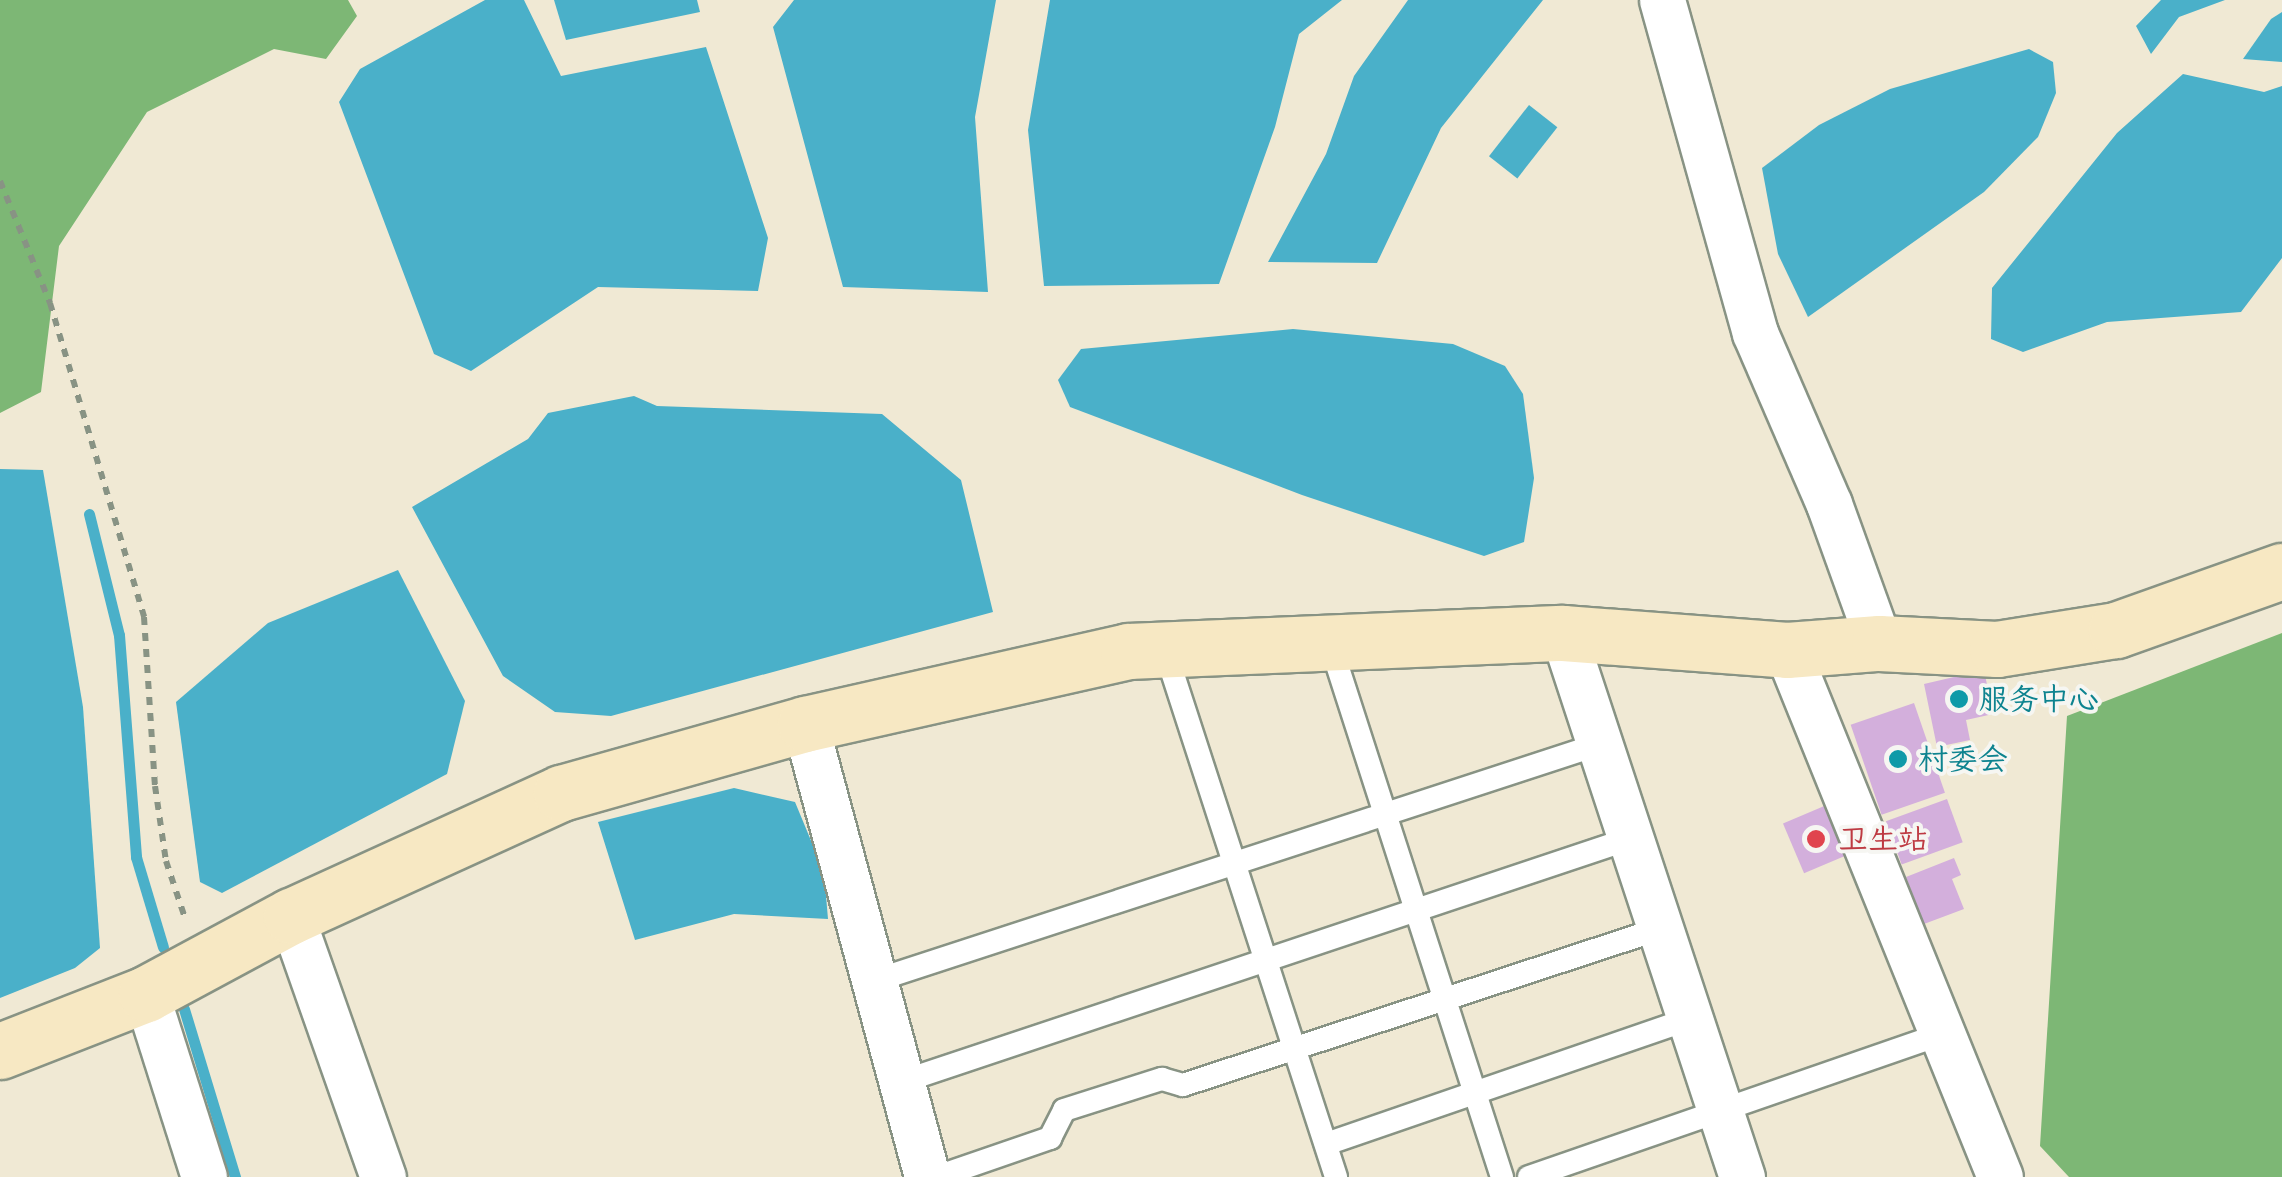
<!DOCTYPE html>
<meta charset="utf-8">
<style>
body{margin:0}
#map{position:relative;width:2282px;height:1177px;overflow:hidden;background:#f0e9d4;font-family:Itim,"LXGW WenKai TC",sans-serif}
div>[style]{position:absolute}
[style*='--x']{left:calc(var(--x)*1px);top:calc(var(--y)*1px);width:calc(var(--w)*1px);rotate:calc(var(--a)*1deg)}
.forest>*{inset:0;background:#7db775}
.water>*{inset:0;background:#4ab0c9;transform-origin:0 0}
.stream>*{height:11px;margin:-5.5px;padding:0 5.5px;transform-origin:5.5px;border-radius:5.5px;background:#4ab0c9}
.building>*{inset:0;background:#d3afdc;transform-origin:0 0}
.path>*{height:6px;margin-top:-3px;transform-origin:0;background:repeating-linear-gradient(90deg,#889384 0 8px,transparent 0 16px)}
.roads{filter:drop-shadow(2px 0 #889384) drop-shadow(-2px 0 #889384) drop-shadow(0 2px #889384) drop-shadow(0 -2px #889384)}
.lane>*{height:22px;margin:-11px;padding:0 11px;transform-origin:11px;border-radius:11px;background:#fff}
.street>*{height:45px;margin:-22.5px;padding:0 22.5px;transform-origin:22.5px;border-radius:22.5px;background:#fff}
.secondary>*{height:55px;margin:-27.5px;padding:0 27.5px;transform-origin:27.5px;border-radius:27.5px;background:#f7e8c3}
.dots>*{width:28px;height:28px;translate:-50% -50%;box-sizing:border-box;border:5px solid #f6f6f2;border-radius:50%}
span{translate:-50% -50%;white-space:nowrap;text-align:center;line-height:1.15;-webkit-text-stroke:8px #f6f6f2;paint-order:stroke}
.culture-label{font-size:30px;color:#0d838f}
.left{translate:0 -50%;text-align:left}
.health-label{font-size:30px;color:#be3a42}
</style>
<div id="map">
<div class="forest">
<i style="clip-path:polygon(0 0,348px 0,357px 16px,326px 59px,274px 49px,147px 112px,59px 246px,41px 392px,0 413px)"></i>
<i style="clip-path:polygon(2282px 633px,2282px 1177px,2069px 1177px,2040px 1146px,2067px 716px)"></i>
</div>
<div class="water">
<i style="clip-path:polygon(485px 0,524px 0,561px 76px,706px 47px,768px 238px,758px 291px,598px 287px,471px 371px,434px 354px,339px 102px,360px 69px)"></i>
<i style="clip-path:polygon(554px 0,697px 0,700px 12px,566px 40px)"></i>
<i style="clip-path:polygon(794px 0,996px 0,975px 117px,988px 292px,843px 287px,773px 27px)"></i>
<i style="clip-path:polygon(1050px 0,1342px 0,1299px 34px,1275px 127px,1219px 284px,1044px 286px,1028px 130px)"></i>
<i style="clip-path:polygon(1408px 0,1543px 0,1441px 128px,1377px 263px,1268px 262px,1326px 154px,1354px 76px)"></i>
<i style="clip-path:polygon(2161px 0,2225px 0,2179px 17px,2151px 54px,2136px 26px)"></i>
<i style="clip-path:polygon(2282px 12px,2282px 62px,2243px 59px,2271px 19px)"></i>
<i style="clip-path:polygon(2029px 49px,2053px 62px,2056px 93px,2038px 137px,1984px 192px,1808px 317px,1778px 254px,1762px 168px,1819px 125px,1890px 89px)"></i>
<i style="clip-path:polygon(2183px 74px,2264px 92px,2282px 86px,2282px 258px,2241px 312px,2107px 322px,2023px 352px,1991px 339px,1992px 288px,2117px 133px)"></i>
<i style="left:1529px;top:105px;width:36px;height:65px;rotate:38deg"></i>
<i style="clip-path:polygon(1293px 329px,1453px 344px,1505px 366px,1523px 394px,1534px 478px,1524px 542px,1484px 556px,1302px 495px,1070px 407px,1058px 380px,1081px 349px)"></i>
<i style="clip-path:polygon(634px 396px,657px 406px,882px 414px,961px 480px,993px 612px,611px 716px,555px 712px,503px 676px,412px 507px,528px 439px,548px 413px)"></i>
<i style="clip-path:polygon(0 469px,43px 470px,83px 707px,100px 948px,75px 968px,0 998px)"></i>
<i style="clip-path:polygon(398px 570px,465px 701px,447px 774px,222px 893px,200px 882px,176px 702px,268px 623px)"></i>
<i style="clip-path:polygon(734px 788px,795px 802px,824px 872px,828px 919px,734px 914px,635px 940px,598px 822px)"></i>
</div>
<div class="stream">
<i style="--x:89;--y:514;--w:125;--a:76.1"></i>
<i style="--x:119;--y:635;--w:223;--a:85.6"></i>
<i style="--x:136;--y:857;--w:94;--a:73.3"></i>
<i style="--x:184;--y:1009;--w:176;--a:73.1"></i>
</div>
<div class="building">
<i style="clip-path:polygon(1984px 670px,1993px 714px,1966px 720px,1970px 740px,1937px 747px,1924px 684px)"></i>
<i style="left:1914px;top:703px;width:95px;height:67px;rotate:71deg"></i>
<i style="left:1947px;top:799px;width:46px;height:65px;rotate:70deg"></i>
<i style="left:1829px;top:804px;width:54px;height:50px;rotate:67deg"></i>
<i style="clip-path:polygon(1954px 858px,1961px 875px,1952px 879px,1964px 909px,1924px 924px,1906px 877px)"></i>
</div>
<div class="path">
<i style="--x:0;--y:181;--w:132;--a:67.7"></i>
<i style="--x:50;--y:303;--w:328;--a:73.3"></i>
<i style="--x:144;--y:617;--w:169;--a:86.3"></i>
<i style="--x:155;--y:786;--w:76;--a:81.7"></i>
<i style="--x:166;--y:861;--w:63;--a:71.6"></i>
</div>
<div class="roads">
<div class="lane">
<i style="--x:1330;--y:643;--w:561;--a:72.15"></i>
<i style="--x:1165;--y:650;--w:554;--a:72.02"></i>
<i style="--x:874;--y:981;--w:764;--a:-18.08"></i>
<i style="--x:901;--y:1082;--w:771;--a:-18.46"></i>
<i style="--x:1326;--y:1144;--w:386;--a:-19"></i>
<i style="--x:937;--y:1177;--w:120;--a:-19"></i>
<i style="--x:1050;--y:1138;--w:31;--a:-63"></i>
<i style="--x:1064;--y:1110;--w:103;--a:-17.6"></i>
<i style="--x:1162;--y:1079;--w:22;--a:16"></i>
<i style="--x:1183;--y:1085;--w:504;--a:-18.15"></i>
<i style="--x:1529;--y:1177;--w:440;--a:-19.1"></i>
</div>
<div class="street">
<i style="--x:1662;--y:0;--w:346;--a:74.4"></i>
<i style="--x:1755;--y:333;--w:186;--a:66.6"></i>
<i style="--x:1829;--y:504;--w:148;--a:70.2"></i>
<i style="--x:1563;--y:633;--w:573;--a:71.79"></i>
<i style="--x:1787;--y:650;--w:568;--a:67.99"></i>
<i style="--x:805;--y:724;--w:469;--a:74.9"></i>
<i style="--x:291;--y:916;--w:277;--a:70.6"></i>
<i style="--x:146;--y:994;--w:192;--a:72.4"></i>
</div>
<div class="secondary">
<i style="--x:0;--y:1051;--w:157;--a:-21.3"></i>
<i style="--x:146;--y:994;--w:165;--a:-28.3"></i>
<i style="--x:291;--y:916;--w:297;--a:-24.5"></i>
<i style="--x:561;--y:793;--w:254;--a:-15.8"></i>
<i style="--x:805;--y:724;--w:331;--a:-12.7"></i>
<i style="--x:1128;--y:651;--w:435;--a:-2.4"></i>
<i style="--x:1563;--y:633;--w:225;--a:4.3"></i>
<i style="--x:1787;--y:650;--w:92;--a:-4.4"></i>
<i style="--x:1879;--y:643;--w:118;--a:2.9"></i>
<i style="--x:1997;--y:649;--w:121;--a:-9.1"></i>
<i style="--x:2116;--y:630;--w:176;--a:-19.6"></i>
</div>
</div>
<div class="dots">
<i style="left:1959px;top:699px;background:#0f9aa8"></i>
<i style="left:1898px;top:759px;background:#0f9aa8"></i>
<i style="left:1816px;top:839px;background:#e0444e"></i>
</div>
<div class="culture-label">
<span class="left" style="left:1979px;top:699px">服务中心</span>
<span class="left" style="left:1918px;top:759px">村委会</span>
</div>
<div class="health-label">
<span class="left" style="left:1838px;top:839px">卫生站</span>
</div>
</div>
